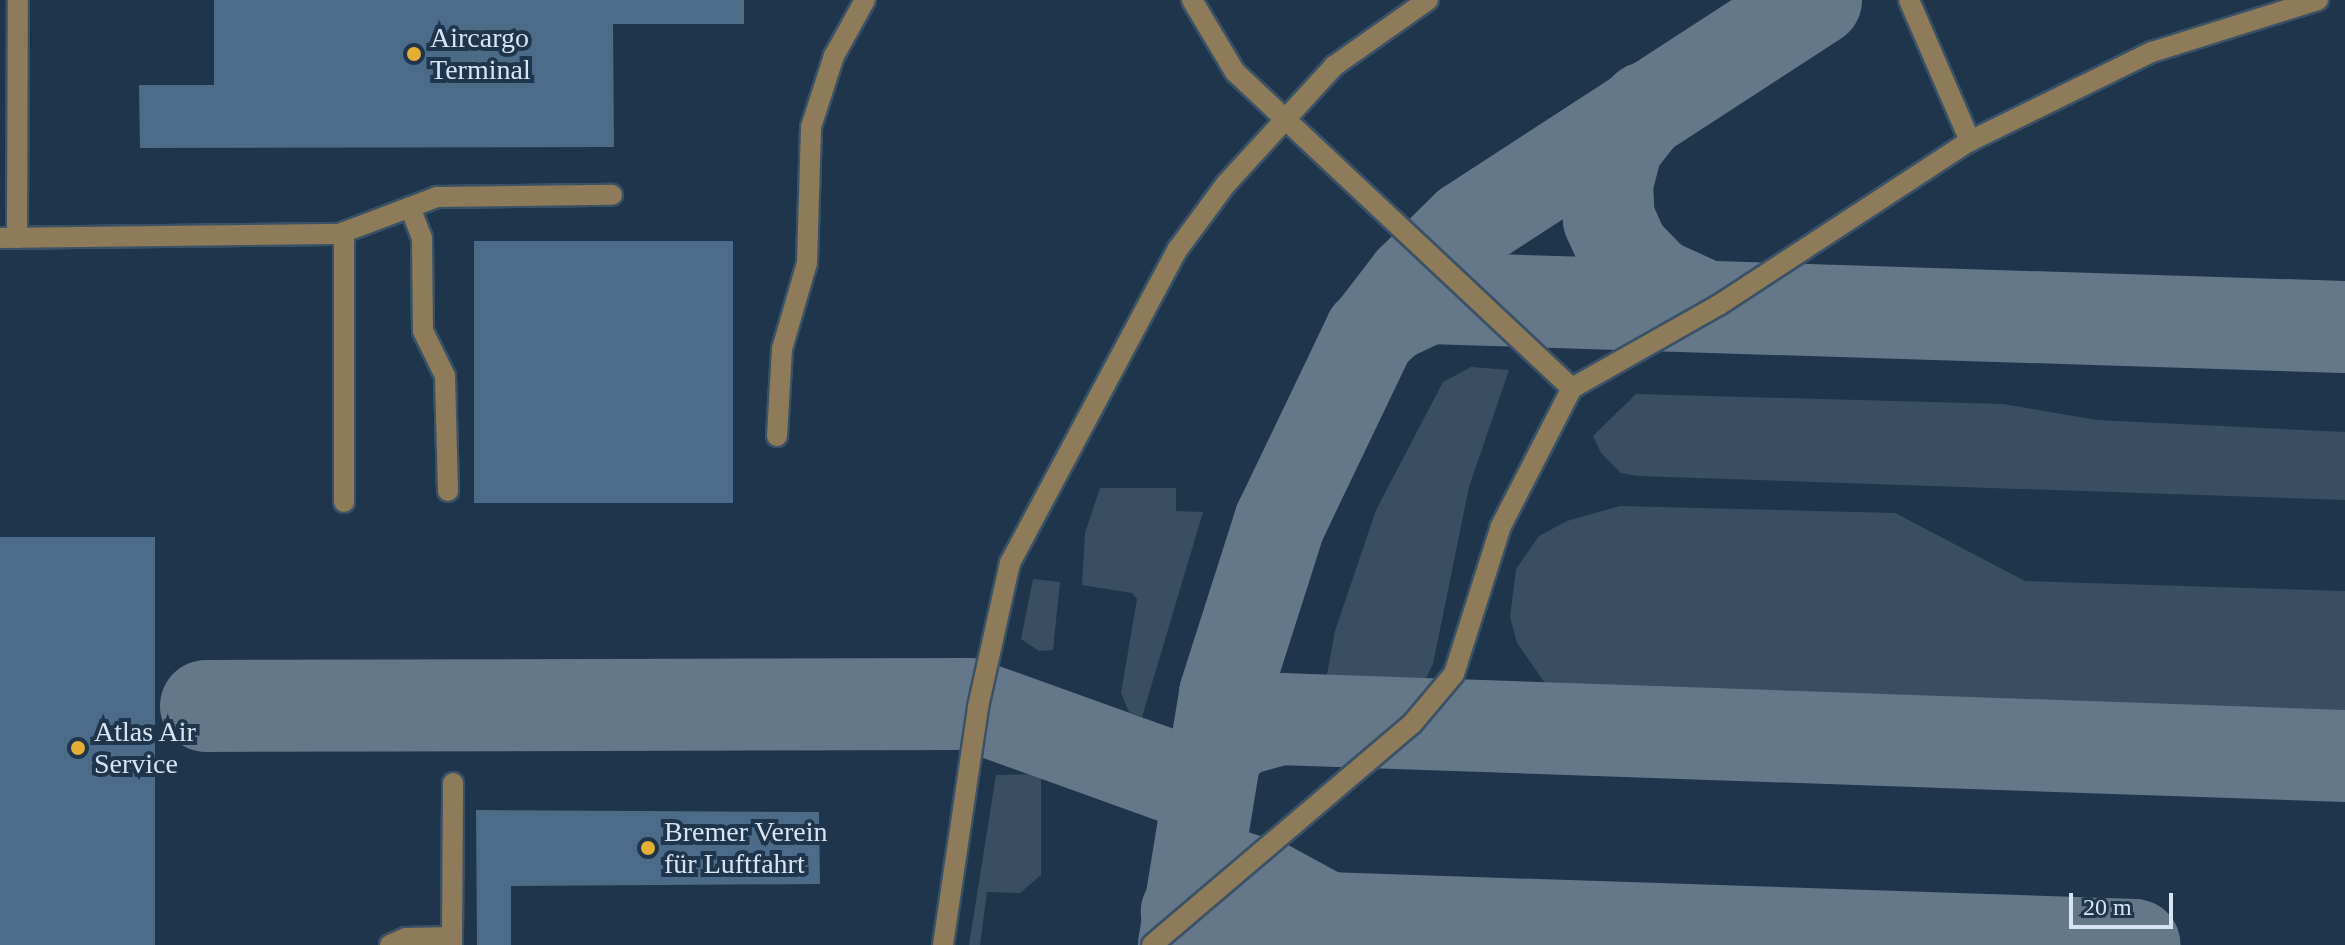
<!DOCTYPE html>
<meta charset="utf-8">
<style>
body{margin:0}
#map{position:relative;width:2345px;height:945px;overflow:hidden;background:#1e354b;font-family:"Times New Roman",serif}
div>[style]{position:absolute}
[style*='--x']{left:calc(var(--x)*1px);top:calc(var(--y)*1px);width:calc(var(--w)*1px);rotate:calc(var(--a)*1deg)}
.green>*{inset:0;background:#3a4e61}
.taxiway>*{height:92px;margin:-46px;padding:0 46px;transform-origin:46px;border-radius:46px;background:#64788a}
.building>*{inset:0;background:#4c6b89;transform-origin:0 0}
.roads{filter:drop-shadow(2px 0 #3b5166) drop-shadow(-2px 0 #3b5166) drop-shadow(0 2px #3b5166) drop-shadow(0 -2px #3b5166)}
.minor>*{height:20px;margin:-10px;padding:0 10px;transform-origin:10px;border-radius:10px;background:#8e7b59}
.dots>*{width:22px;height:22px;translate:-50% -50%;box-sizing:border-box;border:4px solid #1e354b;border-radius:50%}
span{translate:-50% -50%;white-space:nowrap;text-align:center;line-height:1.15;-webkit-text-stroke:8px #1e354b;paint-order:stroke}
.poi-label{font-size:28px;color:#d6e4f3}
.left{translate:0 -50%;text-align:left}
.scale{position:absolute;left:2069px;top:893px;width:104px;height:36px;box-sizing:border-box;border:4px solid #d6e4f3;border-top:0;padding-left:10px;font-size:24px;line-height:28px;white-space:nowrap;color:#d6e4f3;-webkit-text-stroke:6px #1e354b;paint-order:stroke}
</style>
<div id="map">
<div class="green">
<i style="clip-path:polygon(1471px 367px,1509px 370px,1469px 487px,1433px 664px,1421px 688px,1325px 685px,1335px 631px,1376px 510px,1443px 382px)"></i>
<i style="clip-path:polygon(1636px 394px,2003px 404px,2097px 420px,2345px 432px,2345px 500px,1638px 476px,1621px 473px,1601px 453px,1593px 436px)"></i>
<i style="clip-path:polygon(1100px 488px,1176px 488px,1176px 511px,1203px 512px,1142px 717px,1129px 712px,1121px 693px,1137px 599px,1132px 593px,1082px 585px,1085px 533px)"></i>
<i style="clip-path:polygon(1620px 506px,1895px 513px,2025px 581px,2345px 591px,2345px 719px,1560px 693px,1545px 683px,1517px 643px,1510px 617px,1516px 569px,1539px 536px,1567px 521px)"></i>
<i style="clip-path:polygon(1033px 579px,1060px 582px,1053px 650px,1039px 651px,1021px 639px)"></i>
<i style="clip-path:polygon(1041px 774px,1041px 875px,1020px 893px,987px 892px,980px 945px,969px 945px,996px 775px)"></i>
</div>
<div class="taxiway">
<i style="--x:1646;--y:108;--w:47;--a:128.1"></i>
<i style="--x:1617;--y:145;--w:40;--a:104.4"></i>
<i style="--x:1607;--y:184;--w:35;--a:87"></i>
<i style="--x:1609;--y:219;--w:35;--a:66"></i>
<i style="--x:1623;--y:251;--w:45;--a:45.9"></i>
<i style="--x:1654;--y:283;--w:53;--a:24.6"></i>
<i style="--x:1375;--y:329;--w:61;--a:-52.4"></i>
<i style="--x:1412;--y:281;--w:78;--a:-44.5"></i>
<i style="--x:1468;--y:226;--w:415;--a:-33"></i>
<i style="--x:206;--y:706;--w:763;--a:-0.15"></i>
<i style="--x:969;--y:704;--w:254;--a:19.8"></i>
<i style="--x:1213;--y:755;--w:34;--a:-45"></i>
<i style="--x:1237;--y:731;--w:45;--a:-15.6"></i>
<i style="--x:1280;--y:719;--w:1066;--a:1.99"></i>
<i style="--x:1326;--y:918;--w:67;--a:-151.5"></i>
<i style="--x:1267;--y:886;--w:37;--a:-163"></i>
<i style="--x:1232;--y:875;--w:18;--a:171"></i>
<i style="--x:1214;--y:878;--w:18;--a:146"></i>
<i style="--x:1199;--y:888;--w:27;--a:117"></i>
<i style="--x:1187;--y:912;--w:139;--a:2.5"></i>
<i style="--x:1326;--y:918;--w:809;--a:1.91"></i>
<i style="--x:1184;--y:945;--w:254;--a:-80.7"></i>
<i style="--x:1225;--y:694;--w:181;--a:-72.3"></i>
<i style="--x:1280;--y:522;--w:208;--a:-64.4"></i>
<i style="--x:1370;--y:334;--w:27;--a:-42"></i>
<i style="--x:1390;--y:316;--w:42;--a:-25.3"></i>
<i style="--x:1428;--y:298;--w:917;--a:1.81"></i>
</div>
<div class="building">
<i style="clip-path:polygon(214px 0,744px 0,744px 24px,613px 24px,614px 147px,140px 148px,139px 85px,214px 85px)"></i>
<i style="left:733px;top:241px;width:262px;height:259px;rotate:90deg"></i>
<i style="left:0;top:537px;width:155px;height:408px"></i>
<i style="clip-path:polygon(476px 810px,819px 812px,820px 884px,511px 886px,511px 945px,477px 945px)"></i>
</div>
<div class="roads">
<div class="minor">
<i style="--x:1192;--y:0;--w:84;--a:59.2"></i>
<i style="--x:1235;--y:72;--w:462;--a:43.2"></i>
<i style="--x:1909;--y:0;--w:154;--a:66.6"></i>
<i style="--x:410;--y:207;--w:33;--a:69"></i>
<i style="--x:422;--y:238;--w:93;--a:89.4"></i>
<i style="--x:423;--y:331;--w:50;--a:63.9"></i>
<i style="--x:445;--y:376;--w:115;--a:88.5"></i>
<i style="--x:344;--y:232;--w:270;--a:90"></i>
<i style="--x:0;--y:238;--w:339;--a:-0.7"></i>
<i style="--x:339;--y:234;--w:105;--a:-20.7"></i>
<i style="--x:437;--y:197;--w:175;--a:-0.7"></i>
<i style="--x:17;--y:238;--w:238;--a:-89.8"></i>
<i style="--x:777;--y:436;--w:87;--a:-86.7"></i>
<i style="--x:782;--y:349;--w:90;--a:-73.8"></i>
<i style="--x:807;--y:263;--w:136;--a:-88.3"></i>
<i style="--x:811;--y:127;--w:75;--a:-72.1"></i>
<i style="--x:834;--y:56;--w:64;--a:-61"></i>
<i style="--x:452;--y:937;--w:154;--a:-89.6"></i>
<i style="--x:390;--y:945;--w:17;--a:-24"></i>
<i style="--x:406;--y:938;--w:46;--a:-1.2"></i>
<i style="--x:452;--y:937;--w:8;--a:90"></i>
<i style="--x:943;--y:945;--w:241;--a:-81.6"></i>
<i style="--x:978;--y:707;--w:148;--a:-77.5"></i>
<i style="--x:1010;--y:563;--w:356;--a:-61.9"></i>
<i style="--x:1178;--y:249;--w:81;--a:-53.6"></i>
<i style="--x:1226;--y:184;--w:160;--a:-47.5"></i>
<i style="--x:1334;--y:66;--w:115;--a:-35.1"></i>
<i style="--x:1152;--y:945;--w:341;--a:-40.4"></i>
<i style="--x:1412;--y:724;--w:65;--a:-50"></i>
<i style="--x:1454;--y:674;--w:155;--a:-72.4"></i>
<i style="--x:1501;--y:526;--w:155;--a:-62.8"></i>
<i style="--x:1572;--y:388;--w:169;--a:-29.5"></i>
<i style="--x:1719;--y:305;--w:300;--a:-33.2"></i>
<i style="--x:1970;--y:141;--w:203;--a:-26.1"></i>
<i style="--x:2152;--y:52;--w:174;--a:-17.4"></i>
</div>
</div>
<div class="dots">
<i style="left:414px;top:54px;background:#e4ae35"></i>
<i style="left:78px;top:748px;background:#e4ae35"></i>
<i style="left:648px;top:848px;background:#e4ae35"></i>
</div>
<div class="poi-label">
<span class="left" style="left:430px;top:54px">Aircargo<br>Terminal</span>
<span class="left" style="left:94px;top:748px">Atlas Air<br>Service</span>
<span class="left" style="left:664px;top:848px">Bremer Verein<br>für Luftfahrt</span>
</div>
<div class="scale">20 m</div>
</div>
